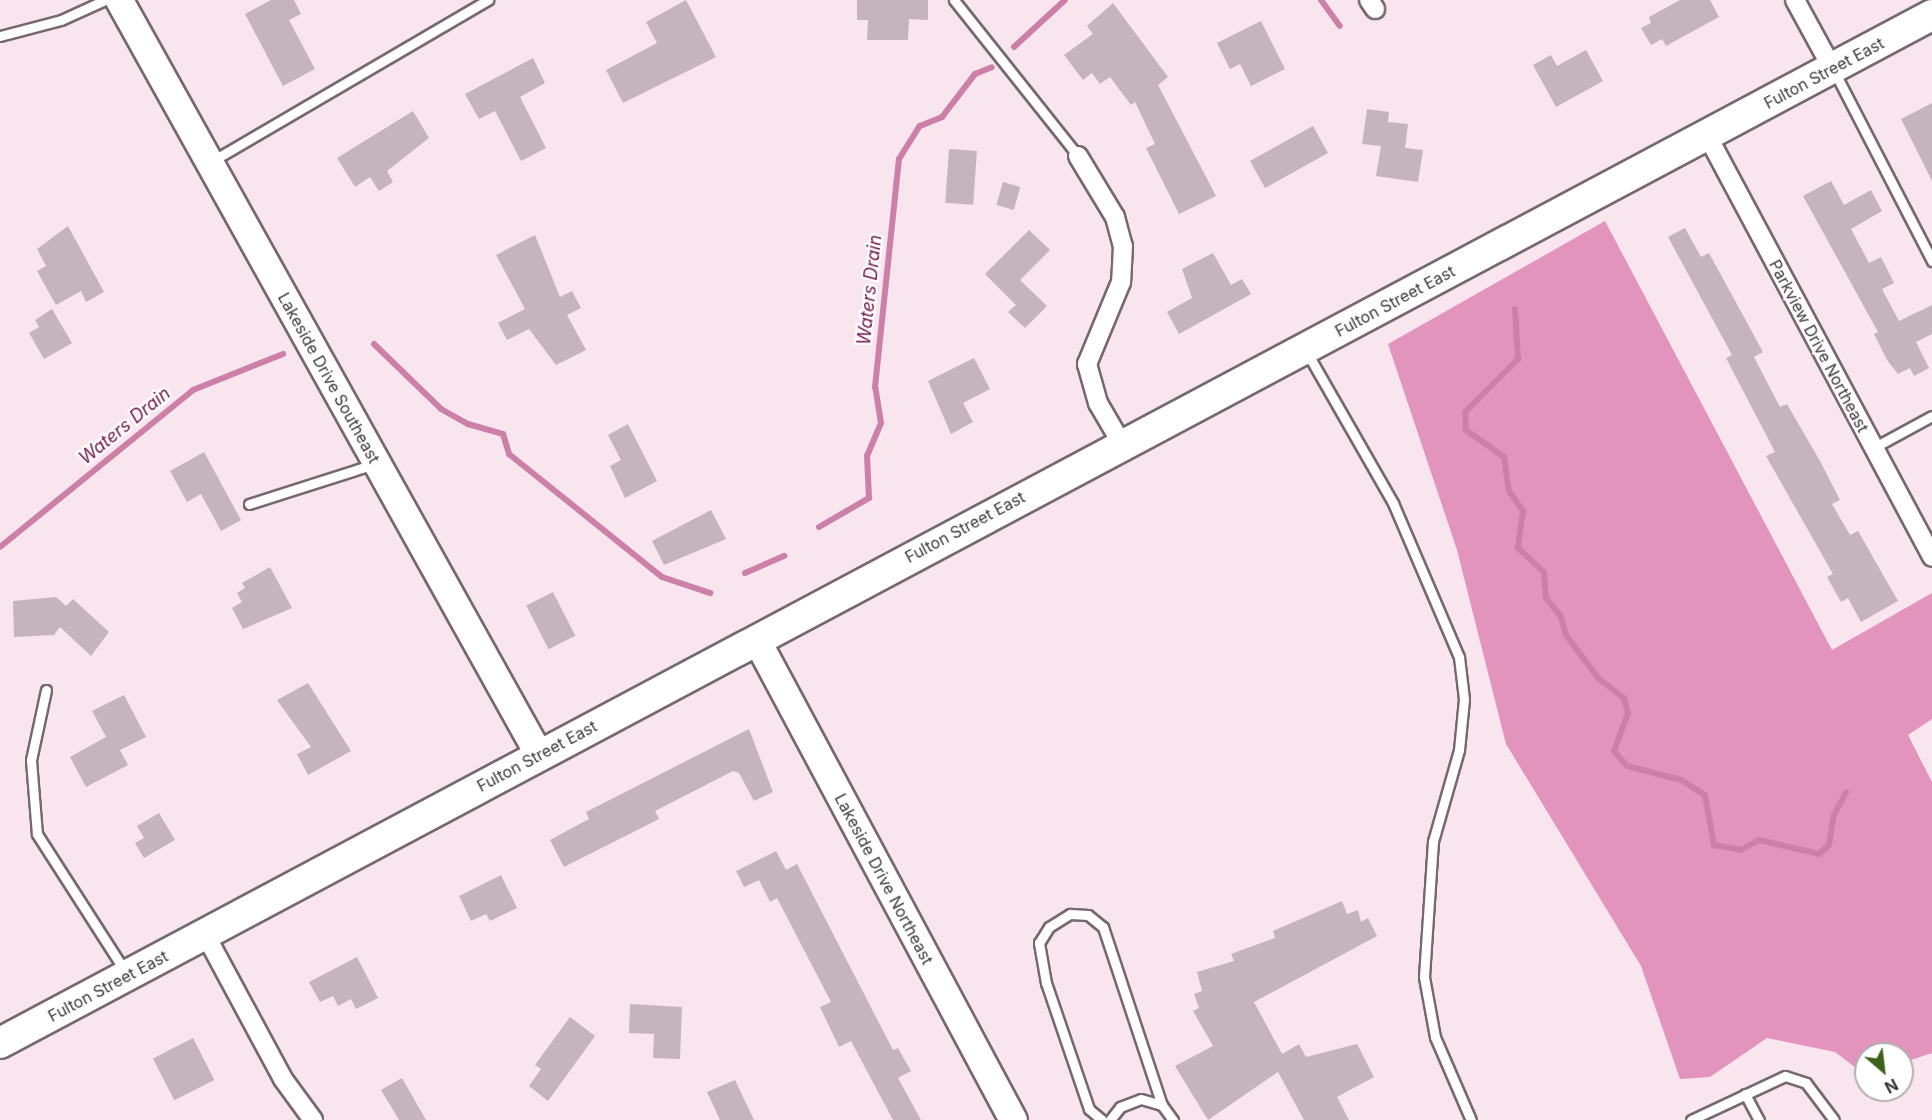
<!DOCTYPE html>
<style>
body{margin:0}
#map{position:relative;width:1932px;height:1120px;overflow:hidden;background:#f8e5ed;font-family:Inter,sans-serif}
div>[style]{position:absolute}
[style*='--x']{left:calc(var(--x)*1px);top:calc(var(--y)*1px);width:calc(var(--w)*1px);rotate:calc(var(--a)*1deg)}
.forest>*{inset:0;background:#e294bc}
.stream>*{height:6px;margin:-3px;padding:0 3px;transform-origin:3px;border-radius:3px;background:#cc80a8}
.building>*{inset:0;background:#c6b4bd;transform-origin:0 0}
.roads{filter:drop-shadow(2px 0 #77676e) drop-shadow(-2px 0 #77676e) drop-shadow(0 2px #77676e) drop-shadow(0 -2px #77676e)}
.lane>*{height:9px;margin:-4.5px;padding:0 4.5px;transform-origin:4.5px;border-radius:4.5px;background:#fff}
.street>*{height:18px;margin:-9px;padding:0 9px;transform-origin:9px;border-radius:9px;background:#fff}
.secondary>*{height:27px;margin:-13.5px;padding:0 13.5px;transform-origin:13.5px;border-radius:13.5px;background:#fff}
.primary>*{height:30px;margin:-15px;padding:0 15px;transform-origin:15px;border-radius:15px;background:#fff}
span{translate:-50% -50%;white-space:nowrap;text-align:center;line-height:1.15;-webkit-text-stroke:4.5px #fff;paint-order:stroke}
.street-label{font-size:16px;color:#3f383b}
.water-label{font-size:18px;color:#741a51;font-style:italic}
.north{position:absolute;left:1854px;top:1042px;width:60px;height:60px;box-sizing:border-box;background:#fff;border:2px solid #b2afb1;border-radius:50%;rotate:152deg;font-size:16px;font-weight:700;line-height:24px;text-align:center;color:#3f383b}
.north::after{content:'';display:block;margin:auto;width:21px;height:27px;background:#3e621a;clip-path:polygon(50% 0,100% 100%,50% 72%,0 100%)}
</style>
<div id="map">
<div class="forest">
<i style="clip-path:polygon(1605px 221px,1832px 650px,1932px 593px,1932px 719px,1908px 735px,1932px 782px,1932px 1053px,1902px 1063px,1902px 1054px,1866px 1054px,1864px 1074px,1835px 1052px,1767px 1038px,1710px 1077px,1680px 1079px,1641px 966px,1506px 744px,1457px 550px,1388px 344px)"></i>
</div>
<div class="stream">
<i style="--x:1321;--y:0;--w:32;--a:54"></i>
<i style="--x:1014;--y:47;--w:69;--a:-42.7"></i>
<i style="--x:1515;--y:309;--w:50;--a:86.6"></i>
<i style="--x:1518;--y:359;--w:75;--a:135"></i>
<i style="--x:1465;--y:412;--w:18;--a:87"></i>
<i style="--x:1466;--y:430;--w:47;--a:35.4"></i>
<i style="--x:1504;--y:457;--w:34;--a:82"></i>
<i style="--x:1509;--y:491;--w:24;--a:55"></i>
<i style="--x:1523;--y:511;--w:37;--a:98"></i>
<i style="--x:1518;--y:548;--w:35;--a:43"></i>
<i style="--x:1544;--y:572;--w:26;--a:86"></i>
<i style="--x:1546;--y:598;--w:22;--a:51"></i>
<i style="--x:1560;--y:615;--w:21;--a:73"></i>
<i style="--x:1566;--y:635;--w:54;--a:53.3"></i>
<i style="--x:1598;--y:678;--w:33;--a:38"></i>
<i style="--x:1624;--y:698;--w:16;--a:75"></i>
<i style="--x:1628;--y:713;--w:40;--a:110.2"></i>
<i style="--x:1614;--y:751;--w:20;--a:49"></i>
<i style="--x:1627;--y:766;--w:56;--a:14.5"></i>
<i style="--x:1681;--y:780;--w:28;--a:32"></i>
<i style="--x:1705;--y:795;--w:51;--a:79.8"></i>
<i style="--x:1714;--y:845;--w:27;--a:10"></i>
<i style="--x:1741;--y:850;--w:21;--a:-29"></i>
<i style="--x:1759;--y:840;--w:62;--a:13.1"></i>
<i style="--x:1819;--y:854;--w:13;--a:-42"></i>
<i style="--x:1829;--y:845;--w:30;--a:-81"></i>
<i style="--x:1834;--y:815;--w:26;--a:-62"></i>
<i style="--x:374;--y:344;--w:93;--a:44.1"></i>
<i style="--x:441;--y:409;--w:31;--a:29"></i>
<i style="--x:468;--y:424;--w:36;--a:16"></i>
<i style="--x:503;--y:434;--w:21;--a:73"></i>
<i style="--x:509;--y:454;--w:196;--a:38.8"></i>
<i style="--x:662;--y:577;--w:51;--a:18.4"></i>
<i style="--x:819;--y:527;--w:58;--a:-30.1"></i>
<i style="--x:869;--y:498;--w:42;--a:-92.7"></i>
<i style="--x:867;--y:456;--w:36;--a:-67"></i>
<i style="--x:881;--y:423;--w:36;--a:-99"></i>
<i style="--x:875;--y:387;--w:229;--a:-84"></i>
<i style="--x:899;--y:159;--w:39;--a:-58"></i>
<i style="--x:920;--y:126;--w:24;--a:-22"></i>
<i style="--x:942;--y:117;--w:54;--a:-52.5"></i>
<i style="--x:975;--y:74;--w:18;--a:-22"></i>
<i style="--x:0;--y:547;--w:249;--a:-39.1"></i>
<i style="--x:193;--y:390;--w:97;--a:-21.8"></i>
<i style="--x:745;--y:573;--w:43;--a:-23.6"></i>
</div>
<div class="building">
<i style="clip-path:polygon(271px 0,294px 0,301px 14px,289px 20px,315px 69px,283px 86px,245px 14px)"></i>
<i style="clip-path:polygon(686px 0,716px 57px,623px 103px,606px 70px,657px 43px,646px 22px)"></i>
<i style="clip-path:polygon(857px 0,928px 0,928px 20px,909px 19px,908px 40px,867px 40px,868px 20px,857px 20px)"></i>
<i style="clip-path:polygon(1680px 0,1710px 0,1719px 17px,1666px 46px,1662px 39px,1651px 45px,1641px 28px,1651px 23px,1649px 17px)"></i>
<i style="clip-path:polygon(1113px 3px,1168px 77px,1158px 85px,1216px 196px,1179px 214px,1146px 148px,1155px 144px,1135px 102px,1131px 105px,1110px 77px,1100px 84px,1092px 73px,1083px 80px,1064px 55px,1093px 34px,1087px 26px)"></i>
<i style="clip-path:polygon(1261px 21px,1285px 69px,1251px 86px,1240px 64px,1230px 69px,1217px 43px)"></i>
<i style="clip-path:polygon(1586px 50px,1603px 81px,1556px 107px,1533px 65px,1551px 55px,1557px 66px)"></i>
<i style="clip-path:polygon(533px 58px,545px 83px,520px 97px,546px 148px,521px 161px,495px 111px,479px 119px,465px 94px)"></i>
<i style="clip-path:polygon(1932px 103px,1932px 181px,1901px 119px)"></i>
<i style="clip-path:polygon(1367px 109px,1389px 112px,1388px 122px,1408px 124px,1405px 148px,1423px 150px,1418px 182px,1376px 176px,1381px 146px,1362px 144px)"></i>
<i style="clip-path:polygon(413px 111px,429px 138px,387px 171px,393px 182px,379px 191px,370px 177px,355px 187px,337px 158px)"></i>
<i style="left:1313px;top:126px;width:31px;height:72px;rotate:61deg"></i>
<i style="left:949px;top:149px;width:28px;height:54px;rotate:4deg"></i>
<i style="clip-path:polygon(1831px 181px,1844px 205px,1871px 190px,1882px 211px,1851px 229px,1869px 263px,1881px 257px,1894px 283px,1882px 289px,1899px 321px,1932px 305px,1932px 334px,1916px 342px,1929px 368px,1914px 376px,1910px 368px,1898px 374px,1887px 360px,1874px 334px,1878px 332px,1803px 196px)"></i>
<i style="left:1003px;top:182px;width:18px;height:24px;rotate:16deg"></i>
<i style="clip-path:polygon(68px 226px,104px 292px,86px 302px,81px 291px,56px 305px,37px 271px,46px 266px,37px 249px)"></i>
<i style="clip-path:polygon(1685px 228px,1701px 257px,1709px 253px,1763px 352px,1754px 357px,1780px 407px,1787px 404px,1820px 461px,1840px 500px,1832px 504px,1850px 535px,1858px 531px,1898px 601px,1861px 622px,1848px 598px,1841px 602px,1827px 577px,1833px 574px,1766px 456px,1775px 452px,1726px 358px,1732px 355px,1668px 237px)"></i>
<i style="clip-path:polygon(1029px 230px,1050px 250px,1020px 280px,1047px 306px,1025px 328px,1008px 312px,1016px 305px,985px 274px)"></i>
<i style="clip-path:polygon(535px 235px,560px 297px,572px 291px,581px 308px,567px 315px,586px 350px,556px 365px,529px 329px,507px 340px,498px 323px,525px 309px,496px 255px)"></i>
<i style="clip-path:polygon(1213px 253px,1231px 285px,1242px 279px,1251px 294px,1179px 334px,1167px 312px,1192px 298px,1182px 269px)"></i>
<i style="clip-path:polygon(52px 309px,72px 343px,44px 359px,29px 333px,39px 327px,35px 320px)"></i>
<i style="clip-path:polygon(974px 358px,990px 389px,963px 403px,973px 422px,951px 434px,928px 381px)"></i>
<i style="clip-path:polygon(628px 424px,657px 481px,625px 498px,610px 466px,621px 460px,608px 435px)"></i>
<i style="clip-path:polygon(204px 452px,241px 520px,221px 531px,201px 494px,187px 502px,170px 471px)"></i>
<i style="clip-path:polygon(711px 510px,726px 539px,664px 565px,652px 541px)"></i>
<i style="clip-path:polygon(270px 567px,292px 608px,243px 629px,232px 608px,242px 602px,237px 593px,245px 588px,242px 583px)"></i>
<i style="left:553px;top:592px;width:49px;height:30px;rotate:63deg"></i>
<i style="clip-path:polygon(56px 597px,66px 606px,73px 599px,109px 632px,91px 656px,60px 627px,54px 635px,14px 637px,13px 601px)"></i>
<i style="clip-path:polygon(308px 683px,351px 751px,308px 775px,297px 754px,311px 747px,277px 700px)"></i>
<i style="clip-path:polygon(124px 695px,146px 737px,120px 750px,128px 765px,86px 787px,70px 757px,106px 737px,92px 711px)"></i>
<i style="clip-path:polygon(749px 729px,773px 792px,754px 801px,739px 773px,733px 771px,655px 811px,659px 819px,564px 867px,550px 840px,589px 819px,586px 812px)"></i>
<i style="clip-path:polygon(159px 813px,175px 840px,144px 858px,135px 843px,144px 838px,137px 826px)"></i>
<i style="clip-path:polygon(776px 851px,786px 870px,797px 864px,893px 1050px,898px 1048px,911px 1071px,898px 1078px,921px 1120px,893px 1120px,851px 1041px,839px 1047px,820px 1007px,831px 1002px,777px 898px,770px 902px,759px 880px,744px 887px,736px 871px)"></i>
<i style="clip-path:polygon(501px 875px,517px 908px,490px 921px,486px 914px,471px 921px,459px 896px)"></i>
<i style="clip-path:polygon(1342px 901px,1347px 914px,1358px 910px,1361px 922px,1368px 918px,1377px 936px,1254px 1002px,1282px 1054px,1299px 1044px,1306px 1057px,1357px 1044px,1374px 1077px,1337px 1097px,1349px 1120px,1304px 1120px,1278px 1072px,1208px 1120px,1175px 1066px,1213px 1046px,1193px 1011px,1199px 1008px,1194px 994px,1202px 991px,1197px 972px,1234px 961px,1231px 954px,1275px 938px,1273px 931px)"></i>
<i style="clip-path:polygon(357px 957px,378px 998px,356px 1009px,351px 999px,338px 1006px,333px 996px,320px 1002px,309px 982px)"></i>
<i style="clip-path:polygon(630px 1004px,682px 1007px,680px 1059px,653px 1058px,654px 1034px,629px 1033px)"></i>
<i style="clip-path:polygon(570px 1017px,595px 1036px,548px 1101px,529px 1086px,541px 1069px,535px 1065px)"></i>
<i style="left:193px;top:1038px;width:47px;height:45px;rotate:63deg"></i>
<i style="clip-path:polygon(402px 1078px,426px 1120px,399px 1120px,381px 1090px)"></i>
<i style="clip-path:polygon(735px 1080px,754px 1120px,720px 1120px,707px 1092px)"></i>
</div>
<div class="roads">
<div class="lane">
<i style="--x:954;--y:0;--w:199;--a:51.5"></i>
<i style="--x:0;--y:36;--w:63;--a:-14.7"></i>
<i style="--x:61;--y:20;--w:48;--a:-24.4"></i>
<i style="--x:1834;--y:71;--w:214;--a:62.7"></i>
<i style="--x:212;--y:161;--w:320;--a:-30.3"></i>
<i style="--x:1306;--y:351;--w:175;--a:60.2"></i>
<i style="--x:1393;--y:503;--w:168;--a:66.8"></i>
<i style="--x:1459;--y:657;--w:42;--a:83.2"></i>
<i style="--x:1464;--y:699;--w:51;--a:95.6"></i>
<i style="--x:1459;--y:750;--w:95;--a:105.9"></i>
<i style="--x:1433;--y:841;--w:136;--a:93.8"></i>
<i style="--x:1424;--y:977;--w:61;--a:79.6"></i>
<i style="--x:1435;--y:1037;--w:90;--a:66.6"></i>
<i style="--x:1873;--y:448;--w:67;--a:-28.5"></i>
<i style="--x:249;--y:504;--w:131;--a:-17.7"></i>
<i style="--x:46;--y:690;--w:72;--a:102.1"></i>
<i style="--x:31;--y:760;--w:74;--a:85.4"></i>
<i style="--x:37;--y:834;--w:163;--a:57.3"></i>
<i style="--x:1745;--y:1094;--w:30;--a:62"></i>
<i style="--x:1102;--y:1120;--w:17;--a:-140"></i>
<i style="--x:1089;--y:1109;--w:133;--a:-108.8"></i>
<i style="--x:1046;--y:983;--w:41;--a:-99.9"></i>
<i style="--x:1039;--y:943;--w:19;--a:-58"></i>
<i style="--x:1049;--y:927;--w:25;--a:-32"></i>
<i style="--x:1070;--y:914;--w:18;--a:3"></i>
<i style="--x:1088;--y:915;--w:19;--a:39"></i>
<i style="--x:1103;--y:927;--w:188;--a:71.7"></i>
<i style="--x:1110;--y:1120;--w:16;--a:-52"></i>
<i style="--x:1120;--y:1107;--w:22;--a:-21"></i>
<i style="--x:1141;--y:1099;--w:22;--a:16"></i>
<i style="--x:1162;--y:1105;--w:19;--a:54"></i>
<i style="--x:1691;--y:1120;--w:104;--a:-25.1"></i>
<i style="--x:1785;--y:1076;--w:22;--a:18"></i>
<i style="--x:1806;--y:1083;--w:46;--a:52.9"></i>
</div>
<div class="street">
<i style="--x:1369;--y:0;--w:11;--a:56"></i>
<i style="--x:1795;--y:0;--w:77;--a:61.4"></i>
<i style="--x:1707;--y:135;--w:478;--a:61.9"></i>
<i style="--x:1078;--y:156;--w:71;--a:58.8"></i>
<i style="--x:1115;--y:217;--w:30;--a:75"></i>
<i style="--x:1123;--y:246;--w:36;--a:93"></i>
<i style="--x:1121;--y:282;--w:89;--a:112.5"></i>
<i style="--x:1087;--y:364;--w:41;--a:74.2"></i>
<i style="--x:1098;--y:403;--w:48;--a:59.7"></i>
<i style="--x:205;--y:934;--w:165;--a:61.7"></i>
<i style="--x:283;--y:1079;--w:51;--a:53.8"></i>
</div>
<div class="secondary">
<i style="--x:119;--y:0;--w:864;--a:60.91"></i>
<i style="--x:756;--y:639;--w:545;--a:61.88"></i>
</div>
<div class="primary">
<i style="--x:0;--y:1043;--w:2188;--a:-28.02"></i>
</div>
</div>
<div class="street-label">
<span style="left:1824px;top:73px;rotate:-28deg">Fulton Street East</span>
<span style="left:1395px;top:301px;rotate:-28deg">Fulton Street East</span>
<span style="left:1819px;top:346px;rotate:62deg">Parkview Drive Northeast</span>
<span style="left:329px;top:378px;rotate:61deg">Lakeside Drive Southeast</span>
<span style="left:965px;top:527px;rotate:-28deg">Fulton Street East</span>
<span style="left:537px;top:756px;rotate:-28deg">Fulton Street East</span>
<span style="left:884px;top:879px;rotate:62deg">Lakeside Drive Northeast</span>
<span style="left:108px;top:986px;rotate:-28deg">Fulton Street East</span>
</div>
<div class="water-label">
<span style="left:870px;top:290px;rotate:-84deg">Waters Drain</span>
<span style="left:125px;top:426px;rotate:-39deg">Waters Drain</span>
</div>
<div class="north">N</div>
</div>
